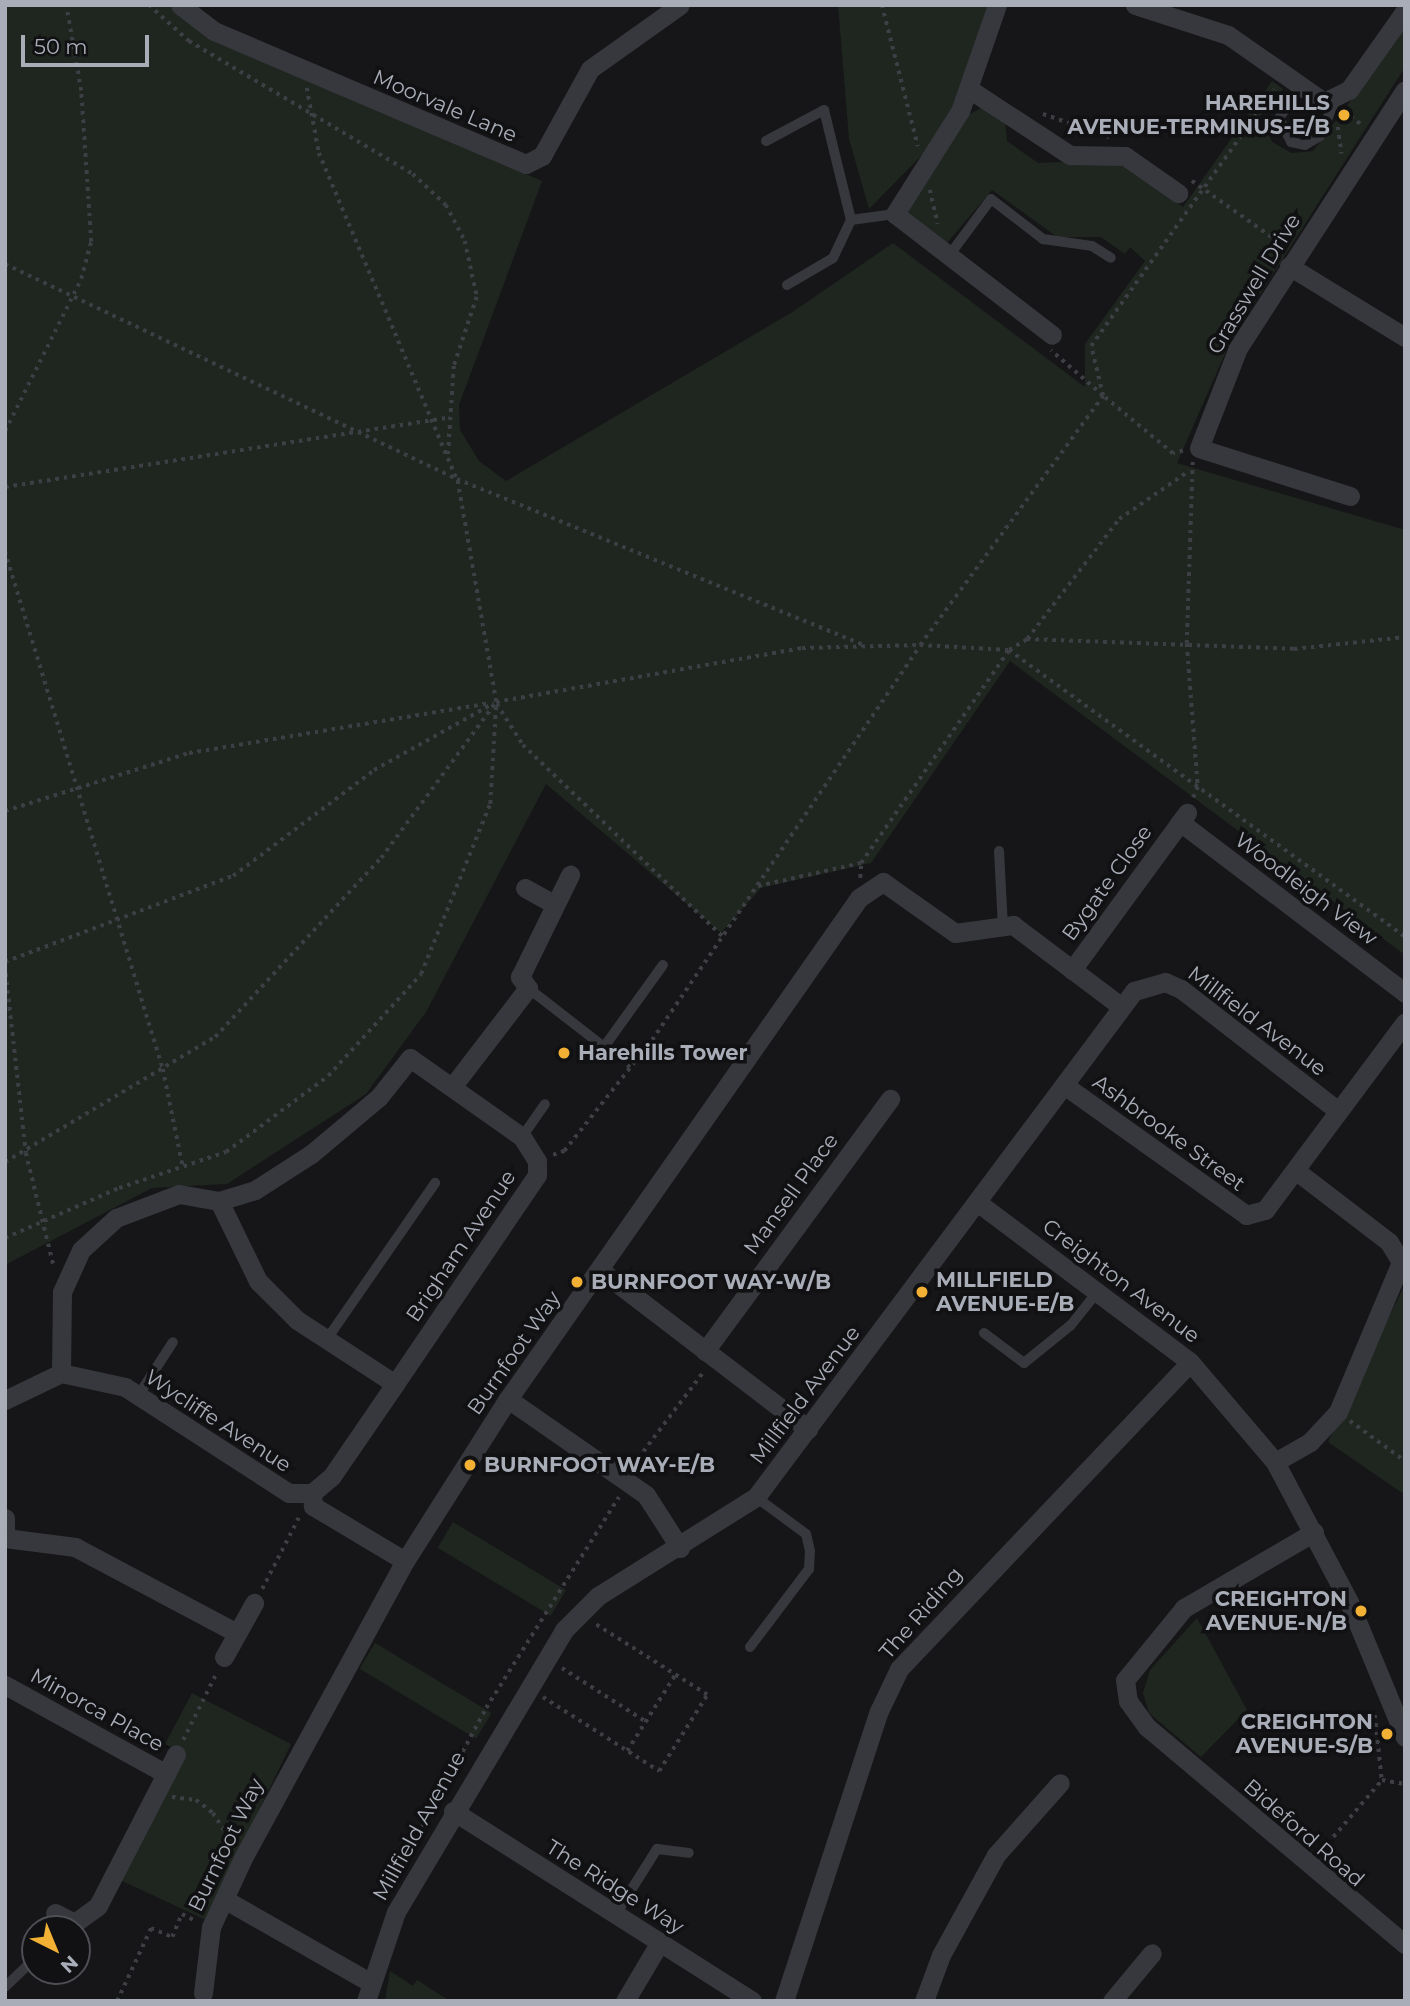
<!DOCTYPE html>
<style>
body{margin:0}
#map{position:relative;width:1410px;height:2006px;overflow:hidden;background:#161618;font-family:Montserrat,sans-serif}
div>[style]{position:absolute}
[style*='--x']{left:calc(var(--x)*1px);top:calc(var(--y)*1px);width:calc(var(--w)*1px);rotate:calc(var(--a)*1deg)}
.green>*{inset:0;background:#1e261f;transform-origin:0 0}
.path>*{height:3.5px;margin-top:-1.75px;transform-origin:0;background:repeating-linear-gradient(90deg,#3d3f44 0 3.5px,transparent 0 8.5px)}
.service>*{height:10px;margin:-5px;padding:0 5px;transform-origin:5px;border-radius:5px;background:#37383d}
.minor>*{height:19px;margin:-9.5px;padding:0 9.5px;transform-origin:9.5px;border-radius:9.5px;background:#37383d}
.dots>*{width:19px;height:19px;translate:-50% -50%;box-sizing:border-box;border:4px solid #111113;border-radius:50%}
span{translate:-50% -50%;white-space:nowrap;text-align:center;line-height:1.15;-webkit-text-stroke:7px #111113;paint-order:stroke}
.poi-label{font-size:21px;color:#a8adb8;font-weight:700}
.right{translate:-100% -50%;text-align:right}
.left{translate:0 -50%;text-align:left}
.street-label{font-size:21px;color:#a8adb8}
.frame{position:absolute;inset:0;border:7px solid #a8adb8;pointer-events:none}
.north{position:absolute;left:21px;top:1915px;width:70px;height:70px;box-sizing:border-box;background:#111113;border:2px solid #4d4f55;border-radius:50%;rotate:137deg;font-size:19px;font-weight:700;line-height:28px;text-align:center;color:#a8adb8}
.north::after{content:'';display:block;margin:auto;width:24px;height:32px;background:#f2b134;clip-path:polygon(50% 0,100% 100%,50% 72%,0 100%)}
.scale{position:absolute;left:21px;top:35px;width:128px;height:32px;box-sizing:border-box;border:4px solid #a8adb8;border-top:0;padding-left:9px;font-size:21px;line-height:24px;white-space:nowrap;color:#a8adb8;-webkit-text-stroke:5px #111113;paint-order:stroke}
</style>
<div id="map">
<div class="green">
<i style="clip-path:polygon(5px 5px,168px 5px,230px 47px,542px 181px,459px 405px,460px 430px,479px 461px,506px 481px,794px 311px,893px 243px,1085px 387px,1085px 344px,1145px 261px,1130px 247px,1125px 254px,1101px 237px,1057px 237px,992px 190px,946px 244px,906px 211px,970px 114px,983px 107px,1005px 121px,1007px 141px,1038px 163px,1109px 160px,1137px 169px,1183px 207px,1272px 81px,1283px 89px,1260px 117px,1272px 142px,1292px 153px,1313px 151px,1405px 28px,1405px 67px,1231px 340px,1177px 463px,1405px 530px,1405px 955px,1010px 661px,871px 863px,761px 888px,721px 933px,546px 784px,426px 1012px,366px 1094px,227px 1184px,152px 1188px,5px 1265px)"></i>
<i style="clip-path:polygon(838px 5px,988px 5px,956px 103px,927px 150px,869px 209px,849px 139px)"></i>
<i style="clip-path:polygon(1405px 1284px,1405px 1495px,1328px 1442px)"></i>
<i style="left:453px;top:1522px;width:132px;height:30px;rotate:31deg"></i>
<i style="clip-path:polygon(1197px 1618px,1247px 1710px,1201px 1757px,1149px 1713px,1143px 1693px,1150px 1670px)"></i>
<i style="left:375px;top:1643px;width:136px;height:30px;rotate:31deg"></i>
<i style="clip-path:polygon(192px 1693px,291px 1744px,206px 1920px,118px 1879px,182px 1753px,165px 1744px)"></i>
<i style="clip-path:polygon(390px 1971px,413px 1986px,417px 1980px,450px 2001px,385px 2001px)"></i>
</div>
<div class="path">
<i style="--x:149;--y:5;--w:54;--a:42"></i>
<i style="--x:189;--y:41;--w:261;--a:30.7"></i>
<i style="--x:413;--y:174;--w:45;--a:43.2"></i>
<i style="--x:446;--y:205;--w:41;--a:62.2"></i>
<i style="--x:465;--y:241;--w:57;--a:77.9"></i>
<i style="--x:477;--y:297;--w:73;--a:108.4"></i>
<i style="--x:454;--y:366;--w:91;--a:93.8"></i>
<i style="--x:882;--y:5;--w:146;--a:75.7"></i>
<i style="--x:307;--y:88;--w:66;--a:79.5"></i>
<i style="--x:319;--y:153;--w:352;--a:67.1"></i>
<i style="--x:1344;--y:111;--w:23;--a:38"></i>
<i style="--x:1043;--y:114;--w:70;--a:19.2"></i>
<i style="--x:1338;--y:127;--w:27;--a:82"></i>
<i style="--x:1192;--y:181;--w:111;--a:35.1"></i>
<i style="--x:930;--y:190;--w:35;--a:77"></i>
<i style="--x:5;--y:264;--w:501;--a:25.44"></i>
<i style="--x:5;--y:431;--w:170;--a:-63.4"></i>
<i style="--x:81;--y:279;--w:38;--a:-75"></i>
<i style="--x:91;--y:242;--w:151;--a:-93.8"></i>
<i style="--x:81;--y:91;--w:87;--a:-99.9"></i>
<i style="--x:1183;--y:451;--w:10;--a:163"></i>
<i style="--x:1173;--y:454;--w:91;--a:-140.4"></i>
<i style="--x:1103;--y:396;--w:51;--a:-103.5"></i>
<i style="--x:1091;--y:346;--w:315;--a:-54.5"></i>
<i style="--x:1193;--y:462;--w:182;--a:91.9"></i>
<i style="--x:1187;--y:644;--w:143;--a:85.6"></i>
<i style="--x:1198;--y:787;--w:13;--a:113"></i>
<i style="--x:5;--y:487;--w:448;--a:-8.9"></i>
<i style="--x:5;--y:551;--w:542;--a:73.04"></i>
<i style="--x:163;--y:1069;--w:100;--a:78.5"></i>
<i style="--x:1027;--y:639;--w:151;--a:-52.5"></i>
<i style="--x:1119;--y:519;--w:85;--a:-34.4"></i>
<i style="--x:497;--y:704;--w:49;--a:57.6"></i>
<i style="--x:523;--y:745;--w:276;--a:43.8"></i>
<i style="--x:5;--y:811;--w:193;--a:-17.5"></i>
<i style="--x:189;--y:753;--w:306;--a:-9.4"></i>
<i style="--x:860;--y:878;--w:15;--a:-86"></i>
<i style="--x:861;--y:863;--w:259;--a:-55.2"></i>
<i style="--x:1009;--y:650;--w:21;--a:-31"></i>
<i style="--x:1027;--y:639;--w:267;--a:2.1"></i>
<i style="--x:1294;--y:649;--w:112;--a:-6.2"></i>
<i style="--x:758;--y:886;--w:106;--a:-12.6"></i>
<i style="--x:5;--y:962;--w:244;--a:-20.7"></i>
<i style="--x:233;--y:876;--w:176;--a:-36.9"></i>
<i style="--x:374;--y:770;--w:137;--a:-29.2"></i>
<i style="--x:5;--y:965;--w:189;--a:83.6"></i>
<i style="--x:26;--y:1153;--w:117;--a:76.2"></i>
<i style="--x:614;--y:1055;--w:20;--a:37"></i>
<i style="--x:553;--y:1155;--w:12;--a:-20"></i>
<i style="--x:564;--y:1151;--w:142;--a:-51.6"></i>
<i style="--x:652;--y:1040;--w:477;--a:-55.8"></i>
<i style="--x:920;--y:645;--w:89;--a:3.2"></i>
<i style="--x:1009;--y:650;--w:489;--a:35.9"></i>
<i style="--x:5;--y:1162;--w:244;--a:-30.8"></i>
<i style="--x:215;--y:1037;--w:244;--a:-47.2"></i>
<i style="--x:381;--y:858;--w:194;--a:-53.6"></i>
<i style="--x:496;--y:702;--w:311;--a:-10"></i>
<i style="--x:802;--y:648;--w:118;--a:-1.5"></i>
<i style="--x:920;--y:645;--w:309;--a:-53.7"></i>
<i style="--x:1103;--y:396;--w:69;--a:-139.1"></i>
<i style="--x:5;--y:1238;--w:124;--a:-23.7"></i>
<i style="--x:119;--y:1188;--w:113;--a:-18.6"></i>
<i style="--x:226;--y:1152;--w:127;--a:-36.7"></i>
<i style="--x:328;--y:1076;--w:138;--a:-47.6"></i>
<i style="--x:421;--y:974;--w:183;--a:-67.9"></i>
<i style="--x:490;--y:804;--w:102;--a:-86.6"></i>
<i style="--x:496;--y:702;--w:226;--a:-99.9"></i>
<i style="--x:457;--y:479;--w:439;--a:22.2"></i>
<i style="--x:1350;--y:1421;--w:68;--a:36"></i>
<i style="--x:633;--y:1465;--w:118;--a:-52.9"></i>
<i style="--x:262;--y:1589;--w:83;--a:-62.8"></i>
<i style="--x:562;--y:1668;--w:98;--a:32.6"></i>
<i style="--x:543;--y:1697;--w:138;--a:32.5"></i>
<i style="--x:659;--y:1771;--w:90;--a:-57.7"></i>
<i style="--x:707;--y:1695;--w:135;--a:-147.7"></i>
<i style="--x:1375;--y:1715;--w:65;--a:83.9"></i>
<i style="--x:1382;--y:1780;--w:23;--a:10"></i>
<i style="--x:183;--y:1740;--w:76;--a:-63.4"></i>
<i style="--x:627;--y:1751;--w:90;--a:-57.7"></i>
<i style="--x:172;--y:1797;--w:24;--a:7"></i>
<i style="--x:196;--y:1800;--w:21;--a:37"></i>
<i style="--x:213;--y:1813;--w:37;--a:57"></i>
<i style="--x:1322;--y:1850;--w:92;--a:-49.4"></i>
<i style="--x:402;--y:1864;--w:177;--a:-61.7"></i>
<i style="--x:486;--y:1708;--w:249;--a:-57.8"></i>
<i style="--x:117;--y:2001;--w:81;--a:-65"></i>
<i style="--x:151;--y:1928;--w:23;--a:23"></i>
<i style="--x:172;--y:1937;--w:25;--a:-67"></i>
<i style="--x:182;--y:1914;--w:16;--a:27"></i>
</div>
<div class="service">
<i style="--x:1300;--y:87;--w:37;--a:124"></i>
<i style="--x:1279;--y:118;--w:27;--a:63"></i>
<i style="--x:1291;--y:142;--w:14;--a:12"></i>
<i style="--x:1305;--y:145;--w:17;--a:-31"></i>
<i style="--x:1320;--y:136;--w:38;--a:-67"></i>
<i style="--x:766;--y:141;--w:66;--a:-28.1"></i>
<i style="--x:824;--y:110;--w:113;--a:76.2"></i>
<i style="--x:948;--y:257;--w:72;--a:-53.4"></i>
<i style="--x:991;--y:199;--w:66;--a:37.6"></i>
<i style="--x:1043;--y:239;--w:49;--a:8.1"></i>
<i style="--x:1092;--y:246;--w:22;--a:32"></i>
<i style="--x:787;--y:285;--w:53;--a:-30.4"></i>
<i style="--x:833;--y:258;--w:42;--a:-64.7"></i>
<i style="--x:851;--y:220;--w:44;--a:-7.8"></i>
<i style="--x:999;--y:851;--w:76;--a:87"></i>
<i style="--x:528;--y:988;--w:96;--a:37.8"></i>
<i style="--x:604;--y:1047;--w:101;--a:-54.3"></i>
<i style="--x:522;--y:1137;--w:40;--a:-55.1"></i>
<i style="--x:984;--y:1333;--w:50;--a:36.9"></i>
<i style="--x:1024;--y:1363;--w:60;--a:-39"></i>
<i style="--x:1071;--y:1325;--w:43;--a:-51.5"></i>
<i style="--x:327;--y:1339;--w:190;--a:-55.3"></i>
<i style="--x:138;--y:1396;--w:64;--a:-57.1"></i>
<i style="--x:750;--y:1647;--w:98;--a:-52.9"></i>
<i style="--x:809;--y:1569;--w:18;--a:-87"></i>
<i style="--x:810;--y:1551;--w:17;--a:-103"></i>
<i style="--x:806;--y:1534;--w:62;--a:-143.5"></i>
<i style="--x:616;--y:1914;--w:77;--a:-57.8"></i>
<i style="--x:657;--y:1849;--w:32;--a:7"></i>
<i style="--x:5;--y:1987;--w:28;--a:-44"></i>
</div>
<div class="minor">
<i style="--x:180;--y:5;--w:43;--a:37.4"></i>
<i style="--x:214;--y:31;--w:339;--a:23.1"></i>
<i style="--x:526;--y:164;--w:18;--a:-27"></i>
<i style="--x:542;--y:156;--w:99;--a:-61.1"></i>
<i style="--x:590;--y:69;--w:110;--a:-35.4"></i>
<i style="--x:997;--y:5;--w:112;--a:109.2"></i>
<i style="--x:960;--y:111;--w:122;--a:122.3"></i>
<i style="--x:895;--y:214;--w:198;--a:37.6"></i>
<i style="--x:1135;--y:5;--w:98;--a:17.9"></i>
<i style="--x:1228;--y:35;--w:117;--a:34.9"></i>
<i style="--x:1324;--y:102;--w:28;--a:-26"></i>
<i style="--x:1349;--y:90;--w:97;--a:-54.7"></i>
<i style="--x:969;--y:89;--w:121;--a:33.2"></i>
<i style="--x:1070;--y:155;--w:55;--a:1"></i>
<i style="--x:1125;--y:156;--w:65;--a:34.9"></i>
<i style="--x:1289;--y:266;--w:136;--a:31.5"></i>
<i style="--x:1350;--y:496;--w:158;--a:-162.4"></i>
<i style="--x:1199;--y:448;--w:107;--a:-68.7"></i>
<i style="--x:1238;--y:348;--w:307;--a:-57.1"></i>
<i style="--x:1180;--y:822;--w:283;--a:37.2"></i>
<i style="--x:525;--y:888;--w:33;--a:29"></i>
<i style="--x:1072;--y:970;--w:195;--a:-53.8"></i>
<i style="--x:1064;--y:1085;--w:224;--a:35.5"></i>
<i style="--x:1246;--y:1215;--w:20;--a:-15"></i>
<i style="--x:1265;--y:1210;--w:234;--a:-53.3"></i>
<i style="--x:452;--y:1087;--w:125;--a:-52.5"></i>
<i style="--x:528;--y:988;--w:14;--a:-126"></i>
<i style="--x:520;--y:977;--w:114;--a:-63.9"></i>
<i style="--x:977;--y:1202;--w:266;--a:36.9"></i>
<i style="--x:1190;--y:1362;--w:131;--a:49.6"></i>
<i style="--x:1275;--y:1462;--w:158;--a:62.1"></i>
<i style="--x:1349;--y:1602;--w:146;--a:67.5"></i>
<i style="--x:600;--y:1270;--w:262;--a:37.4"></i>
<i style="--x:705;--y:1351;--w:313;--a:-53.7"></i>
<i style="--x:61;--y:1373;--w:81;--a:-89.3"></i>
<i style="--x:62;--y:1292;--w:46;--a:-65.7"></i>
<i style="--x:81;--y:1250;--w:47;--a:-42.4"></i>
<i style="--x:116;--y:1218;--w:67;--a:-20.9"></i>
<i style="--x:179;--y:1194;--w:41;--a:9.9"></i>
<i style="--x:219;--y:1201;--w:89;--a:64"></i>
<i style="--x:258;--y:1281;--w:55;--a:45"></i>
<i style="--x:297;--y:1320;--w:117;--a:33.1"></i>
<i style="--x:508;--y:1399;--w:168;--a:34.8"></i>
<i style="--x:646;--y:1495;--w:63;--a:57.3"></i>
<i style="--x:5;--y:1400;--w:62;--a:-25.7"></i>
<i style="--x:61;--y:1373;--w:66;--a:12.3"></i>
<i style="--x:125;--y:1387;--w:195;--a:32.9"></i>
<i style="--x:289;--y:1493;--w:23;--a:0"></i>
<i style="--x:312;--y:1493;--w:26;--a:-40"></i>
<i style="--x:332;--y:1476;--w:112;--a:-55.6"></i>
<i style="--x:395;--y:1384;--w:253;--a:-55.8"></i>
<i style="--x:537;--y:1175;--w:14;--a:-90"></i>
<i style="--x:537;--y:1161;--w:28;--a:-122"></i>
<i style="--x:522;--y:1137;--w:137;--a:-144.8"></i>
<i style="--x:410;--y:1058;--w:50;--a:128.5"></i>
<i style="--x:379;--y:1097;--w:89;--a:140"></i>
<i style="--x:311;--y:1154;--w:67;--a:147.3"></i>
<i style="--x:255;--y:1190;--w:38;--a:163"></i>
<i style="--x:1275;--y:1462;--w:40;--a:-29.7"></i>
<i style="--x:1310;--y:1442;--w:41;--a:-47"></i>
<i style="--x:1338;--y:1412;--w:163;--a:-67.2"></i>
<i style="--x:1401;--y:1262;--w:23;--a:-121"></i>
<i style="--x:1389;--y:1242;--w:118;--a:-142.5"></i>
<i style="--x:312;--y:1493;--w:13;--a:86"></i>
<i style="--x:313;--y:1506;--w:107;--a:30.9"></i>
<i style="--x:5;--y:1518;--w:18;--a:90"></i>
<i style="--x:1314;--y:1532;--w:151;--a:149.7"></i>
<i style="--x:1184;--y:1608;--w:93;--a:129.3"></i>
<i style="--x:1125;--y:1680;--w:21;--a:82"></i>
<i style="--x:1128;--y:1701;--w:32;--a:54"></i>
<i style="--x:1147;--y:1727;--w:337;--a:40.1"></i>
<i style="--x:5;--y:1538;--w:71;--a:7.3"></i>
<i style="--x:75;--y:1547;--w:183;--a:28"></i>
<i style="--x:224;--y:1657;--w:62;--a:-60.9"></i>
<i style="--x:5;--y:1685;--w:184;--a:28.9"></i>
<i style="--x:166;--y:1774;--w:148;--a:117.3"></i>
<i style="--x:98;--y:1906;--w:29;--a:144"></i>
<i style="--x:166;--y:1774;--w:22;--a:-63"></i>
<i style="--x:453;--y:1811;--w:354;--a:32.4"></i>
<i style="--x:224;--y:1899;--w:169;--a:29.7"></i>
<i style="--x:55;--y:1913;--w:22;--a:27"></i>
<i style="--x:75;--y:1923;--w:7;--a:117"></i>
<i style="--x:203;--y:1993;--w:66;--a:-83.1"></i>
<i style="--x:211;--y:1927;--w:78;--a:-65.1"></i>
<i style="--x:244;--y:1856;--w:336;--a:-61.4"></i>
<i style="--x:405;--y:1561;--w:192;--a:-57.6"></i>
<i style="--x:508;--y:1399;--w:612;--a:-54.98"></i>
<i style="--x:859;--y:898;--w:29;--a:-34"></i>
<i style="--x:883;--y:882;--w:88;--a:35.3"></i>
<i style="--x:955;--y:933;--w:59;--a:-7.9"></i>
<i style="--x:1013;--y:925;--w:136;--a:37"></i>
<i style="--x:366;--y:2001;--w:94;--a:-71.4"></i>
<i style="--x:396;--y:1912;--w:328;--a:-59.2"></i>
<i style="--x:564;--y:1630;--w:48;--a:-45"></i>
<i style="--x:598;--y:1596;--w:186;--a:-32.1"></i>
<i style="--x:756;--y:1497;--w:632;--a:-53.24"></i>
<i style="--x:1134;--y:991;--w:32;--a:-16"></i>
<i style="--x:1165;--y:982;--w:17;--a:24"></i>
<i style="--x:1181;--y:989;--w:197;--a:37.8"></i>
<i style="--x:625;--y:2001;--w:69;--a:-59.3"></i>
<i style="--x:784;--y:2001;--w:305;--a:-71.9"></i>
<i style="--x:879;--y:1711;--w:47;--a:-64.5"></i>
<i style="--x:899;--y:1669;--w:423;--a:-46.5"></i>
<i style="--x:924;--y:2001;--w:49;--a:-69.7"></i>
<i style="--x:941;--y:1955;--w:114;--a:-61.2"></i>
<i style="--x:996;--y:1855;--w:96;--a:-48.4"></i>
<i style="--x:1112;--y:2001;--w:62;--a:-50.2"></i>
</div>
<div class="dots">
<i style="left:1344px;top:115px;background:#f2b134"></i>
<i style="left:564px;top:1053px;background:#f2b134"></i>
<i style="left:577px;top:1282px;background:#f2b134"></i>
<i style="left:922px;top:1292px;background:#f2b134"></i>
<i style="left:470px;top:1465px;background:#f2b134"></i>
<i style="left:1361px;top:1611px;background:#f2b134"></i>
<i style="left:1387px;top:1734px;background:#f2b134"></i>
</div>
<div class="poi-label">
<span class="right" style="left:1330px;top:115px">HAREHILLS<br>AVENUE-TERMINUS-E/B</span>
<span class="left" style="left:578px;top:1053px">Harehills Tower</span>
<span class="left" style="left:936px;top:1292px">MILLFIELD<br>AVENUE-E/B</span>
<span class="left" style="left:591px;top:1282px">BURNFOOT WAY-W/B</span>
<span class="left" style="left:484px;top:1465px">BURNFOOT WAY-E/B</span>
<span class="right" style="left:1347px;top:1611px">CREIGHTON<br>AVENUE-N/B</span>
<span class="right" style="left:1373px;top:1734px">CREIGHTON<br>AVENUE-S/B</span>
</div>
<div class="street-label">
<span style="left:445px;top:106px;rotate:23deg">Moorvale Lane</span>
<span style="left:1254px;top:284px;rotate:-59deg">Grasswell Drive</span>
<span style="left:1107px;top:883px;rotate:-54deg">Bygate Close</span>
<span style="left:1306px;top:889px;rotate:37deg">Woodleigh View</span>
<span style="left:1257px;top:1021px;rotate:37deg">Millfield Avenue</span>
<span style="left:1169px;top:1133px;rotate:36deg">Ashbrooke Street</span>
<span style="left:791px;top:1194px;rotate:-54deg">Mansell Place</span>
<span style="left:461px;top:1246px;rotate:-56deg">Brigham Avenue</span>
<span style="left:1121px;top:1281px;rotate:37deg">Creighton Avenue</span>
<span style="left:514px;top:1353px;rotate:-55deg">Burnfoot Way</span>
<span style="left:805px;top:1395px;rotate:-53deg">Millfield Avenue</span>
<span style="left:218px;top:1421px;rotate:33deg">Wycliffe Avenue</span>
<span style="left:921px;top:1613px;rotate:-49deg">The Riding</span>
<span style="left:97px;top:1710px;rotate:29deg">Minorca Place</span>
<span style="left:419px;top:1826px;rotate:-61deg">Millfield Avenue</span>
<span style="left:1304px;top:1833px;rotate:41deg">Bideford Road</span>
<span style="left:226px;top:1845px;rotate:-64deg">Burnfoot Way</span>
<span style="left:615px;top:1887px;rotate:32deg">The Ridge Way</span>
</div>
<div class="frame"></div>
<div class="north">N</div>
<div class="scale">50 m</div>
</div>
